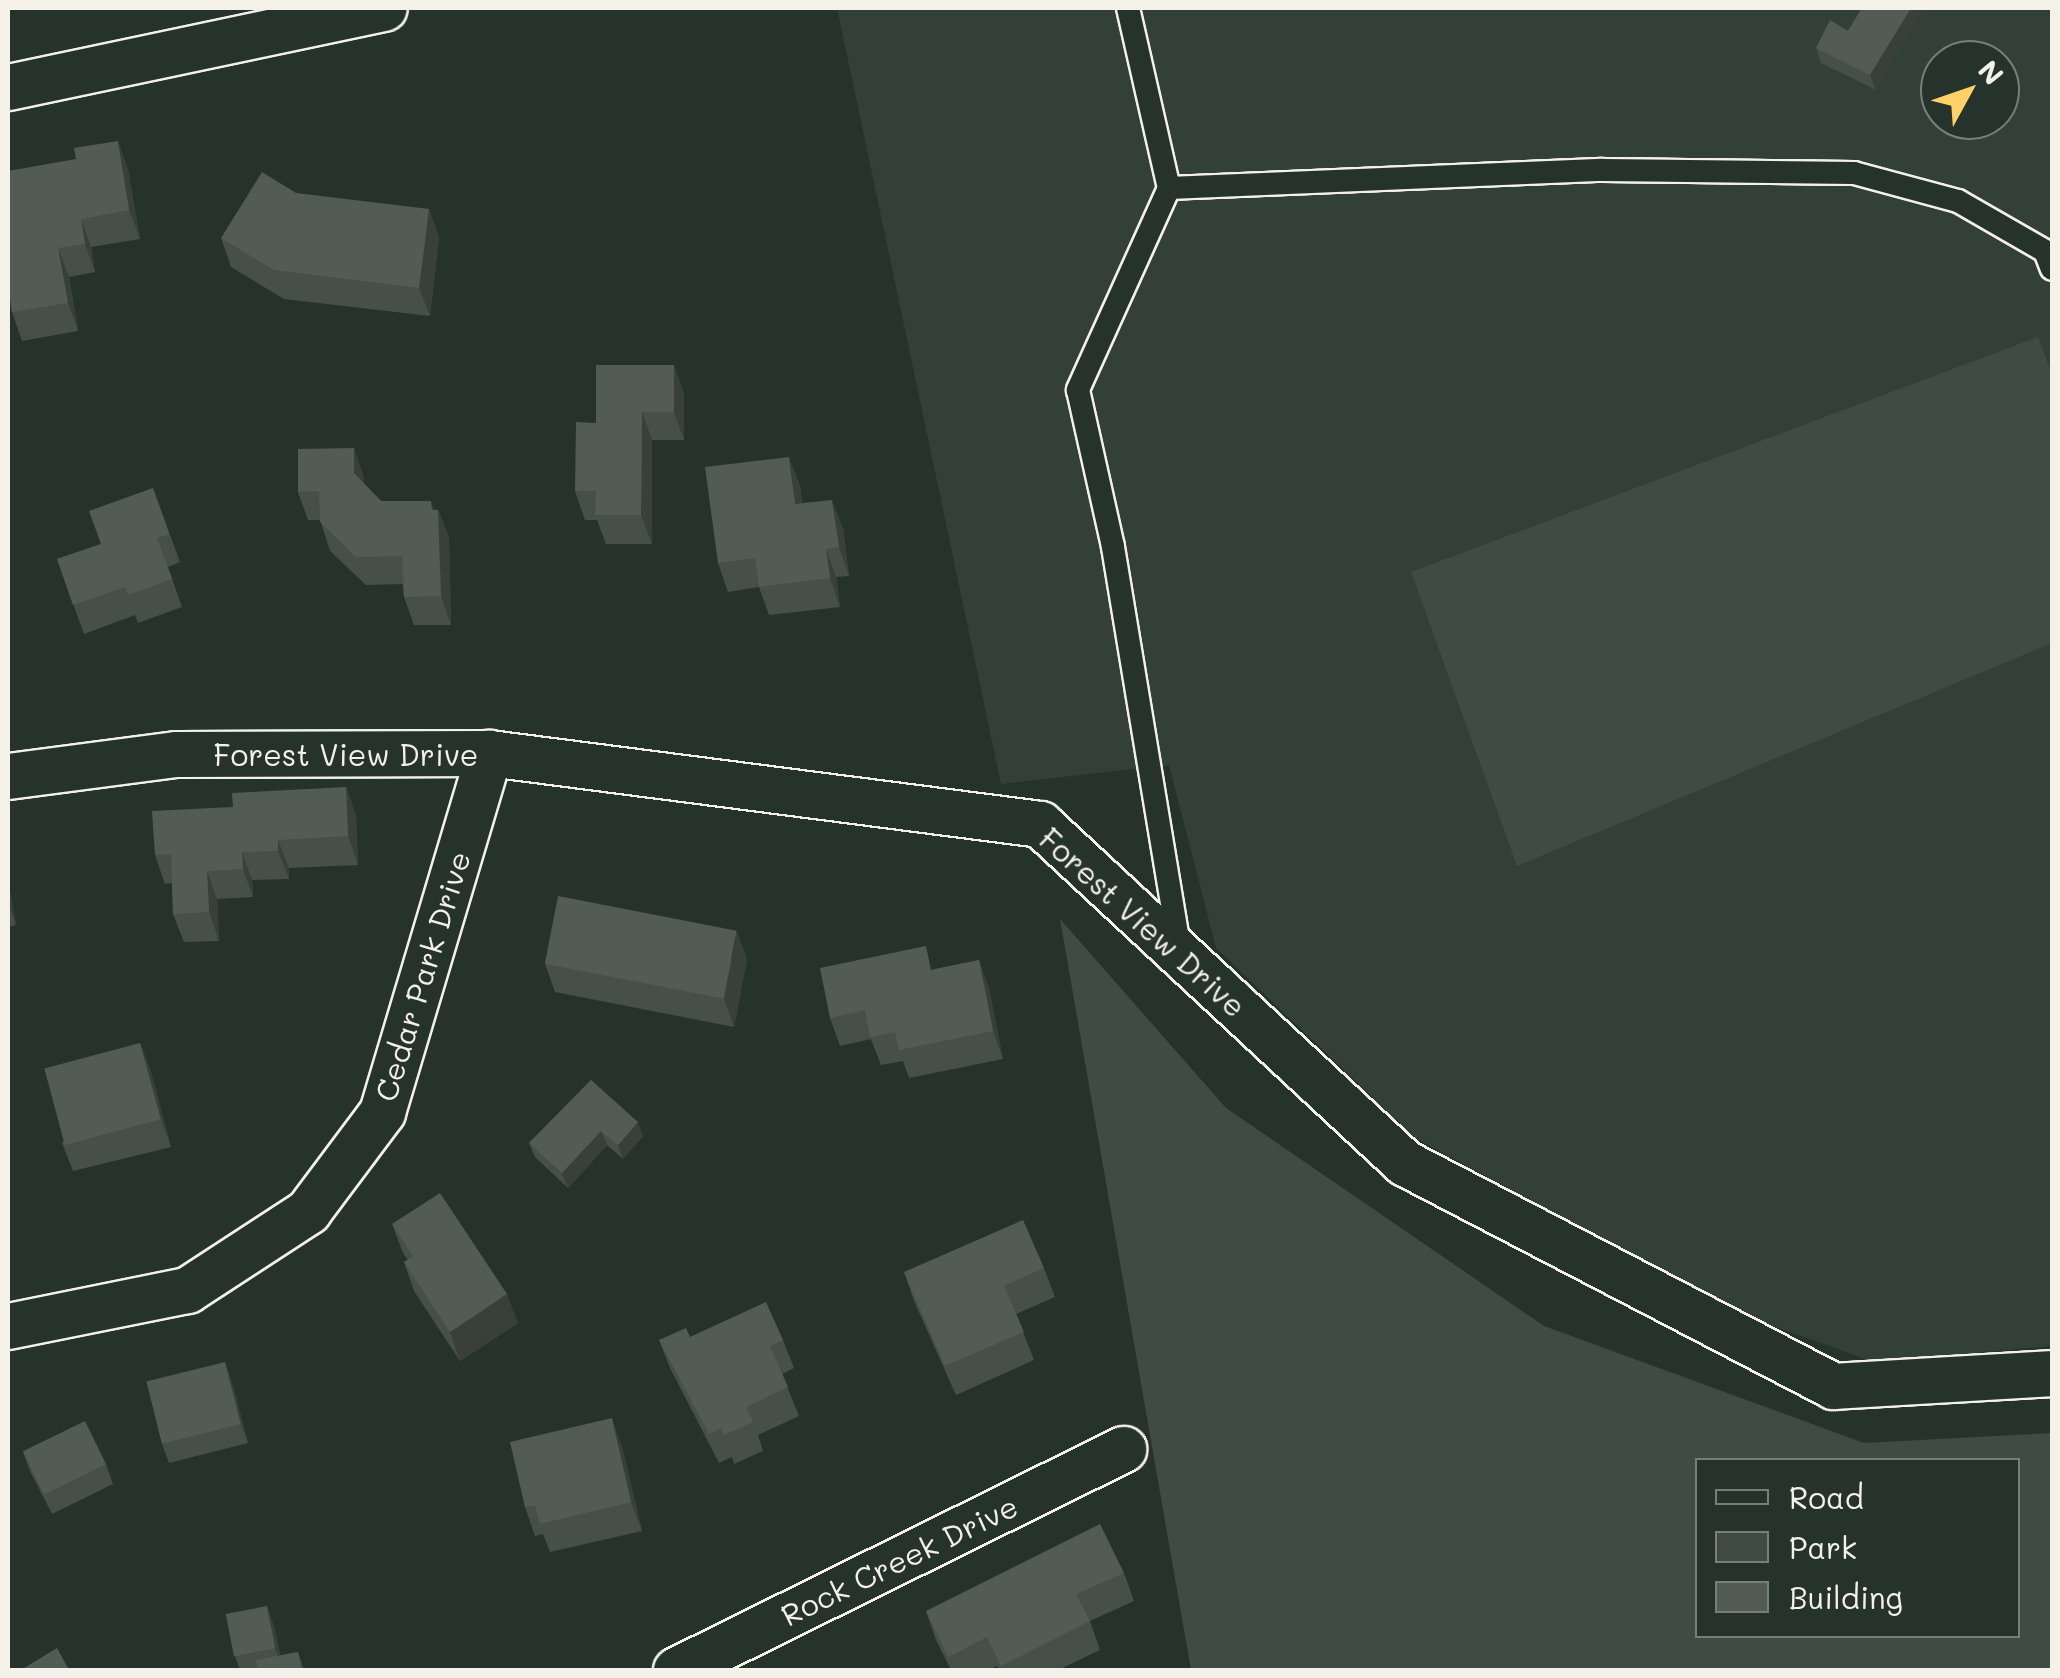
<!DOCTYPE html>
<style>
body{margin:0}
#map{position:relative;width:2060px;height:1678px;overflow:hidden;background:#26332d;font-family:Mali,sans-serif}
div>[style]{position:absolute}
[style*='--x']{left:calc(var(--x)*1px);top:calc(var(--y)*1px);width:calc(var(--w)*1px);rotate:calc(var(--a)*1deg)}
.built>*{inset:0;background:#333f39}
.green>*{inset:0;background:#414b45}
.roads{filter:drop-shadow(2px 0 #f4f1e8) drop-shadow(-2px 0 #f4f1e8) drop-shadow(0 2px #f4f1e8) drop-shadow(0 -2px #f4f1e8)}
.service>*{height:22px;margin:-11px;padding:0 11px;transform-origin:11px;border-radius:11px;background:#26332d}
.minor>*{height:45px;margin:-22.5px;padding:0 22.5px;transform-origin:22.5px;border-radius:22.5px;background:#26332d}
.wall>*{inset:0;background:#474f49}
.shaded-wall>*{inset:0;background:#39403c}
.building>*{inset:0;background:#525c55;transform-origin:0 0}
span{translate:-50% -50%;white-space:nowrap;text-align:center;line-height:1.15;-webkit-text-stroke:9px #26332d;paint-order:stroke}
.street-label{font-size:30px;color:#f4f1e8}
.frame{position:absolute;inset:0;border:10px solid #f4f1e8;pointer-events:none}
.legend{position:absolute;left:1695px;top:1458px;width:325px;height:180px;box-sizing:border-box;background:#26332d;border:2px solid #787f78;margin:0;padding:12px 18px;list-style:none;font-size:30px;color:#f4f1e8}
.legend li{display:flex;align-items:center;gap:20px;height:50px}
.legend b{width:50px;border:2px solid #787f78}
.north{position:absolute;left:1920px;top:40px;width:100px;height:100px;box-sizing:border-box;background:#26332d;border:2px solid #787f78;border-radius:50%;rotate:50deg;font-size:28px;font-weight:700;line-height:40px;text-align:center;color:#f4f1e8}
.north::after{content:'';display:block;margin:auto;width:35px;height:45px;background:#ffd166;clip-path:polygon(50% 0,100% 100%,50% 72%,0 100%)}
</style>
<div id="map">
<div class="built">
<i style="clip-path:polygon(evenodd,837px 8px,2052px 8px,2052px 1346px,1874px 1362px,1748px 1317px,1415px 1138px,1216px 948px,1169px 765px,1001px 784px,837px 8px,1940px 60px,2000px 60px,2000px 120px,1940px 120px,1940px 60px)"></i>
</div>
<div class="green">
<i style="clip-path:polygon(2038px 337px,2052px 374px,2052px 643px,1517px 866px,1411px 572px)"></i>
<i style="clip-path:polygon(evenodd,1060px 919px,1226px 1108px,1544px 1326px,1864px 1443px,2052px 1433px,2052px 1670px,1191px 1670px,1060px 919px,1698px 1460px,2018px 1460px,2018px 1636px,1698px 1636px,1698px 1460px)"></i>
</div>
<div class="roads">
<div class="service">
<i style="--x:1128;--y:8;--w:185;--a:77.2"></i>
<i style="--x:1169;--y:188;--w:434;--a:-2.4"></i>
<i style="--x:1603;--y:170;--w:251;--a:0.7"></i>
<i style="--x:1854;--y:173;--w:108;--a:15.1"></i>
<i style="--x:1958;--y:201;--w:100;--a:29.9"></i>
<i style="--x:2045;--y:251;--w:19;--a:69"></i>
<i style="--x:1169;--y:188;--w:222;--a:114.3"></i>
<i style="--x:1078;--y:390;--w:161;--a:77.4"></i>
<i style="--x:1113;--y:547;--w:404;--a:80.6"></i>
</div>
<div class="minor">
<i style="--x:8;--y:87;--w:384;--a:-11.9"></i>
<i style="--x:8;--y:776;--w:169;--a:-7.5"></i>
<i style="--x:176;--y:754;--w:313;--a:-0.2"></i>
<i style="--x:489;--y:753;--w:556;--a:7.34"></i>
<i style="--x:1040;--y:824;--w:498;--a:42.9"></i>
<i style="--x:1405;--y:1163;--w:483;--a:27.5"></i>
<i style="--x:1833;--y:1386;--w:219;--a:-3.4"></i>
<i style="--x:8;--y:1326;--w:183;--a:-11.4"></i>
<i style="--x:187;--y:1290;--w:145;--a:-33.1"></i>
<i style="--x:308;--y:1211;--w:124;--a:-53.2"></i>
<i style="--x:382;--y:1112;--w:375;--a:-73.4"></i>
<i style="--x:676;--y:1670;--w:499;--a:-26.3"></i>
</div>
</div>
<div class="wall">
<i style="clip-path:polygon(1862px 8px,1876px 90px,1821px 63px,1816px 48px,1848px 31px)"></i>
<i style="clip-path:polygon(128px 169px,140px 239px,91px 247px,95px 272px,69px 277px,78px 331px,22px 341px,12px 312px,8px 286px)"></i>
<i style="clip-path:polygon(296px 193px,439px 237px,430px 316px,284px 299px,231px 267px,221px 238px)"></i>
<i style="clip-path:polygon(684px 393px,684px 440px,652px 440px,652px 544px,606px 544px,597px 520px,585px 520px,575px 491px,596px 423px)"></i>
<i style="clip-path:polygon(364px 477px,364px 484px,381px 501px,438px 510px,449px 538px,451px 625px,414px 625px,404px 597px,403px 584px,366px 585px,330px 551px,320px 520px,308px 520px,298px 492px)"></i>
<i style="clip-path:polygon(800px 485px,802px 503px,843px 528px,849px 576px,836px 577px,840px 607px,769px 615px,759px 587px,728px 592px,718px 563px)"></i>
<i style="clip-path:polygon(153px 488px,180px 562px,168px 567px,182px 607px,138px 623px,135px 615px,84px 634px,57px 559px,101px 544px)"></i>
<i style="clip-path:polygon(346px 787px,356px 815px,358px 865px,289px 868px,289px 879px,252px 880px,253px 897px,217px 899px,219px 941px,184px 942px,173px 914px,172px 883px,165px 884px,155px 855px,233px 807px)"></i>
<i style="clip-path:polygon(8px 880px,16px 925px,8px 927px)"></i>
<i style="clip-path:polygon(747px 959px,734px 1027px,555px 992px,545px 964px)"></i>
<i style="clip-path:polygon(979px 960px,989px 989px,1003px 1059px,909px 1078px,903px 1061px,881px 1065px,871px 1039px,840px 1046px,830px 1018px,935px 969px)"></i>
<i style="clip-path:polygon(140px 1043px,151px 1072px,171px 1147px,73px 1171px,62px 1143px)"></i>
<i style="clip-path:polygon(591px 1080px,643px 1136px,623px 1159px,607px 1145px,568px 1188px,535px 1157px,529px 1143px)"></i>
<i style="clip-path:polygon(392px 1224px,518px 1323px,460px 1361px,414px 1291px,404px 1262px,408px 1260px,403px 1253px)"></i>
<i style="clip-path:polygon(1044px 1268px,1055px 1297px,1016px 1314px,1034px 1360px,956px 1395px,914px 1301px,904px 1272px)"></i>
<i style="clip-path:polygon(690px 1337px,783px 1340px,794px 1368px,782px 1374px,799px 1416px,758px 1435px,763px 1451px,734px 1464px,732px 1457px,719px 1463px,670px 1368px,659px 1340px)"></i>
<i style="clip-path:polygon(232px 1382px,248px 1443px,169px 1463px,162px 1444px)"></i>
<i style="clip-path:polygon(622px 1447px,642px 1531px,550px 1552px,543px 1534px,535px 1536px,525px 1507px)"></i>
<i style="clip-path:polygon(23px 1452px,106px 1464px,113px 1484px,52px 1514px,30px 1471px)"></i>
<i style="clip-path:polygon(1124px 1573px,1134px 1601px,1090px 1621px,1100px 1650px,1058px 1670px,1000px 1670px,997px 1666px,988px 1670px,951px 1670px,936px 1640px,926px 1611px)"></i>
<i style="clip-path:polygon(274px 1626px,280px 1656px,298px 1652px,304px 1670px,240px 1670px,235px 1656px)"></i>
</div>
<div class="shaded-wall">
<i style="clip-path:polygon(1911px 8px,1925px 8px,1876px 90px,1870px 75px)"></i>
<i style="clip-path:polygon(118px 141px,128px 169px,140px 239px,129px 210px)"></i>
<i style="clip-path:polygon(429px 209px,439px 237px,430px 316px,419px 288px)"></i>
<i style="clip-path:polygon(81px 219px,91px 247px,95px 272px,85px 244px)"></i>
<i style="clip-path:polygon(58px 248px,69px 277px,78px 331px,68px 303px)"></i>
<i style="clip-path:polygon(674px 365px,684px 393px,684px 440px,674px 412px)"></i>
<i style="clip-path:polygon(642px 412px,652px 440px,652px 544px,641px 515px)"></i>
<i style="clip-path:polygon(354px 448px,364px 477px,364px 502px,354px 473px)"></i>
<i style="clip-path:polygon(789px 457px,800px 485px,805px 532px,795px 504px)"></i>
<i style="clip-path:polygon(832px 500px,843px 528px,849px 576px,839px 547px)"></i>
<i style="clip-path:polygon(431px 501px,438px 521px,438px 510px,449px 538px,451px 625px,441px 596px)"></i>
<i style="clip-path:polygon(826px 549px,836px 577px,840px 607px,830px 578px)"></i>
<i style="clip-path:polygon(346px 787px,356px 815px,358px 865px,348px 836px)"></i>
<i style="clip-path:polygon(278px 840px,289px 868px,289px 879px,278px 851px)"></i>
<i style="clip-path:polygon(242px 852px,252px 880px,253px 897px,243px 869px)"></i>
<i style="clip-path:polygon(207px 871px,217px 899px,219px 941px,209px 912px)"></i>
<i style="clip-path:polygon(8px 880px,16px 925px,8px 903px)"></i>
<i style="clip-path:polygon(737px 931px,747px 959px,734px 1027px,724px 999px)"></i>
<i style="clip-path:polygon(979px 960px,989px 989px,1003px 1059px,993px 1031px)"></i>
<i style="clip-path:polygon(140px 1043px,151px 1072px,171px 1147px,161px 1119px)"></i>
<i style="clip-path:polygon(638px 1122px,643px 1136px,623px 1159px,618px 1145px)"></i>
<i style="clip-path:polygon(601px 1131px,607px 1145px,568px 1188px,562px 1173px)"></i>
<i style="clip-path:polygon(507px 1294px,518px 1323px,460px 1361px,450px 1332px)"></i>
<i style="clip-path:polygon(225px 1362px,232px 1382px,248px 1443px,241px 1424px)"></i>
<i style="clip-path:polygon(612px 1418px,622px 1447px,642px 1531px,631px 1502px)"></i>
<i style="clip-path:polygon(267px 1606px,274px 1626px,283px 1668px,275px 1648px)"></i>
</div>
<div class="building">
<i style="clip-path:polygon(1862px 8px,1911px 8px,1870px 75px,1816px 48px,1830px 20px,1848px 31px)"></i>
<i style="clip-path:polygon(118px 141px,129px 210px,81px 219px,85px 244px,58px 248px,68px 303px,12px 312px,8px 286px,8px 171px,76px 159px,74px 148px)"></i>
<i style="clip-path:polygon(262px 172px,296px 193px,429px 209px,419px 288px,274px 270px,221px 238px)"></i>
<i style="clip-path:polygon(596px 365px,674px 365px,674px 412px,642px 412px,641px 515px,595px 515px,596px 491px,575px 491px,576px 422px,596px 423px)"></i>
<i style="clip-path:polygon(354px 448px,354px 473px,381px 501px,431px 501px,432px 510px,438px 510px,441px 596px,404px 597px,402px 556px,356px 557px,320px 522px,319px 491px,298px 492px,298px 449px)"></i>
<i style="clip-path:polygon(789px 457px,795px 504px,832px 500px,839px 547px,826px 549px,830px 578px,759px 587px,755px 558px,718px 563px,705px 467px)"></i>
<i style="clip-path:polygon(153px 488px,169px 534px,157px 538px,172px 579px,128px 595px,125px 587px,73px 605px,57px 559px,101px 544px,89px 511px)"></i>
<i style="clip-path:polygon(346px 787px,348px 836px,278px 840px,278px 851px,242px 852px,243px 869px,207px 871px,209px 912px,173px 914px,171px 854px,155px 855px,152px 811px,233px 807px,232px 793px)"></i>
<i style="left:558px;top:896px;width:182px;height:69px;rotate:11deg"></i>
<i style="clip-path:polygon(926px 946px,931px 970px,979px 960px,993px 1031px,899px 1050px,895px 1032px,870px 1037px,865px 1010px,830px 1018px,820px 968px)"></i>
<i style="left:140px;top:1043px;width:79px;height:99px;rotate:75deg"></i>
<i style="clip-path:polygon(591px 1080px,638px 1122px,618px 1145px,601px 1131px,562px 1173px,529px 1143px)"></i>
<i style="clip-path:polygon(440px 1193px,507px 1294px,450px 1332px,404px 1262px,413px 1256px,392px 1224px)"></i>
<i style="clip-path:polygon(1023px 1220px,1044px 1268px,1004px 1286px,1024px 1332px,945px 1366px,904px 1272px)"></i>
<i style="clip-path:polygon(766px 1302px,783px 1340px,770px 1346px,788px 1387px,746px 1407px,753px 1422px,724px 1435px,721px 1428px,709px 1434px,659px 1340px,686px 1328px,690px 1337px)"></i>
<i style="left:225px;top:1362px;width:64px;height:81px;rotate:76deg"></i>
<i style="clip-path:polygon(612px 1418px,631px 1502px,540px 1524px,535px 1505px,525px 1507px,510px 1442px)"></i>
<i style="left:85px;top:1421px;width:48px;height:69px;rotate:64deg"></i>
<i style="clip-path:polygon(1100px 1524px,1124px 1573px,1076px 1594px,1090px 1621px,1001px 1666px,987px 1637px,948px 1657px,926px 1611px)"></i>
<i style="left:267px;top:1606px;width:43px;height:42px;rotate:79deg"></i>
<i style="clip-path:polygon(57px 1648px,69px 1670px,21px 1670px)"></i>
<i style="clip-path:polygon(298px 1652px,301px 1670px,258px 1670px,256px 1660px)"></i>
</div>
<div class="street-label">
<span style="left:346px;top:754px">Forest View Drive</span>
<span style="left:1143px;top:922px;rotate:42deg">Forest View Drive</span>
<span style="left:422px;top:976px;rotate:-73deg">Cedar Park Drive</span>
<span style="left:899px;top:1560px;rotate:-26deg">Rock Creek Drive</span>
</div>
<div class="frame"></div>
<ul class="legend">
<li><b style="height:12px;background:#26332d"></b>Road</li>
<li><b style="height:28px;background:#414b45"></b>Park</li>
<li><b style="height:28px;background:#525c55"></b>Building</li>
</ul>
<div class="north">N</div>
</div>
